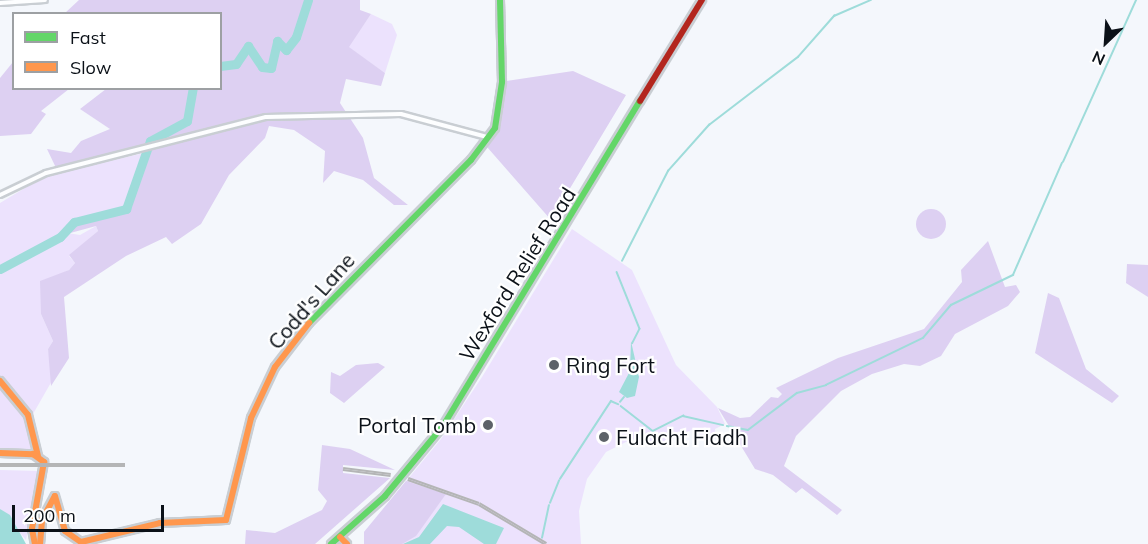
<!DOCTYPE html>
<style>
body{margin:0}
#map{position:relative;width:1148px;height:544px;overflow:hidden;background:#f4f7fc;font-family:Mulish,sans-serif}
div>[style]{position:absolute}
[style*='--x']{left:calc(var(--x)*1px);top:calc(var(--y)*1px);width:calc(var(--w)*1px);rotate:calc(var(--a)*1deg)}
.green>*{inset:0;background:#ece2fd}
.forest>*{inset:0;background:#ddd0f2}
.round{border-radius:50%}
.water>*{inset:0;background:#9edcda}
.stream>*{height:1.5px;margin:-0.75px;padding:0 0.75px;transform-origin:0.75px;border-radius:0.75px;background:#9edcda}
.river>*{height:9px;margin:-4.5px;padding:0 4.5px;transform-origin:4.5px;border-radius:4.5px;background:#9edcda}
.roads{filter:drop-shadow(2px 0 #c9ced3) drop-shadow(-2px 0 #c9ced3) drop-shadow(0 2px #c9ced3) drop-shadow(0 -2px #c9ced3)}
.street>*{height:4px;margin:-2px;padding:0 2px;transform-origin:2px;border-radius:2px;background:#fdfeff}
.fast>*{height:6px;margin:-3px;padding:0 3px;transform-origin:3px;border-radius:3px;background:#63d668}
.slow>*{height:6px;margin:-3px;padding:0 3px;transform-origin:3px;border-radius:3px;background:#ff974d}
.jam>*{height:6px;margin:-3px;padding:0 3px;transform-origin:3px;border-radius:3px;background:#b3261e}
.rail>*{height:4px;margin-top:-2px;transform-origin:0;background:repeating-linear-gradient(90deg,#fff 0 4.5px,#b4b5b6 0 9px);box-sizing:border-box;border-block:2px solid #b4b5b6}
.dots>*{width:16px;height:16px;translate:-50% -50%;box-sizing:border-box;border:3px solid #fff;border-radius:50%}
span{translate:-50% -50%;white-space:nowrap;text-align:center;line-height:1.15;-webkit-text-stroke:4.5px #fff;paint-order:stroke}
.street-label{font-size:21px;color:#0b1118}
.poi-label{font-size:21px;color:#0b1118}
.left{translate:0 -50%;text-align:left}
.right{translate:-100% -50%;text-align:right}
.legend{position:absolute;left:12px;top:12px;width:210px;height:78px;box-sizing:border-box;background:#fff;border:2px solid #9da0a3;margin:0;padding:8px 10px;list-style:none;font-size:18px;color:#0b1118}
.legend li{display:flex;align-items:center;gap:12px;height:30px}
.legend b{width:30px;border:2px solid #9da0a3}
.north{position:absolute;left:1076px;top:12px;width:60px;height:60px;-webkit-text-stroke:4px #fff;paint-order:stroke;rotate:205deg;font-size:16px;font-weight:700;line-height:24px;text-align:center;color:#0b1118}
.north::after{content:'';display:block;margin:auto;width:21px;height:27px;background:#0b1118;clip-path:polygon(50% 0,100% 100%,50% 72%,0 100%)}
.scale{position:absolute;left:12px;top:505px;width:152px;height:27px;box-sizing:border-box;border:3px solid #0b1118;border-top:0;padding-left:8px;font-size:18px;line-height:21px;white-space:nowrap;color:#0b1118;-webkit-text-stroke:4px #fff;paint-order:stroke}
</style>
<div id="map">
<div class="green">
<i style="clip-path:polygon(371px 14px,392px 24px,397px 35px,385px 73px,348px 47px)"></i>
<i style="clip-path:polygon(144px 153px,124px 206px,71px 221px,61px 232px,80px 235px,96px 226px,98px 231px,69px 256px,75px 263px,69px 270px,42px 284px,41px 314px,53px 341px,48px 349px,53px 379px,33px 414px,0 376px,0 203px,45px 176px)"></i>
<i style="clip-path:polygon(572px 229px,632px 270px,676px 365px,717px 407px,725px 424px,715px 429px,716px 438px,706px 442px,693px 429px,665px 443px,632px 439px,606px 452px,587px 479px,579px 511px,581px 544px,364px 544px,364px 532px,441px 439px,482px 377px)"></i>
<i style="clip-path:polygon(0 384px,21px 406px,36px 444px,32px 449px,0 449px)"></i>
<i style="clip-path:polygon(0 470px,39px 471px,26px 540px,0 509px)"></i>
</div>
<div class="forest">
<i style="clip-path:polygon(79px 0,360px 0,360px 10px,371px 14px,349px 47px,385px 73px,381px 86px,346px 79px,340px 103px,363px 138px,374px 178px,408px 205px,394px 205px,363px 180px,334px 171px,323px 183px,325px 151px,294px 130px,269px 126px,265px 138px,229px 175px,201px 224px,172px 244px,166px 237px,126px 256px,64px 297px,69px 358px,51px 386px,48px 349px,53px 341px,41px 314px,40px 281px,69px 270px,75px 263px,69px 255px,98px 231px,96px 226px,63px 235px,74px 222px,126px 209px,151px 147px,57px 170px,47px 149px,71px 153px,81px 141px,110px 129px,80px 109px,106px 89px,220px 88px,220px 14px,65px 13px)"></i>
<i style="clip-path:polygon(13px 62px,14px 88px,69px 89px,41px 111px,46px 114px,31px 134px,0 136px,0 78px)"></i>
<i style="clip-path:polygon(573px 71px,626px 95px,551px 220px,487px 147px,500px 129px,506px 81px)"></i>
<i class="round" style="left:916px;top:209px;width:30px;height:30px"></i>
<i style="clip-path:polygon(988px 241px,1005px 287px,1016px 285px,1020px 292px,1008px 306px,955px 334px,941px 356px,920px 366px,904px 364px,872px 374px,841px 391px,796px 436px,784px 466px,842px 510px,837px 515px,802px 488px,796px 493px,773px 475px,755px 469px,718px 408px,740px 418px,750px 417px,771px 397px,778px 398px,782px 394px,776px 388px,838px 358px,924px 329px,962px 282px,961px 270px)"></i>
<i style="clip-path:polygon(1127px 264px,1148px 265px,1148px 297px,1126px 283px)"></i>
<i style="clip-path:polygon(1048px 293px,1059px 298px,1086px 369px,1119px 396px,1112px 403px,1035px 353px)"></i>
<i style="clip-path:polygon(378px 363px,385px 367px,344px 403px,330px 393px,331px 372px,340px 376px,356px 365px)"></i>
<i style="clip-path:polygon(322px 445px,350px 449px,395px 470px,343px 465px,343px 473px,390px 478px,315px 544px,245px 544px,246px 530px,275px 533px,322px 510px,327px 501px,318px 490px)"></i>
<i style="clip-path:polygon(406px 481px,446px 494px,416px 536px,402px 544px,364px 544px,364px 532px)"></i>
</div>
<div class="water">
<i style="clip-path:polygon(631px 341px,639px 377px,635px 396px,627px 398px,619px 392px,630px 371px)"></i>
<i style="clip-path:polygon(443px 504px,504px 528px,496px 544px,484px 544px,459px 527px,447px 526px,430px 544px,403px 544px,419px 537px)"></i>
<i style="clip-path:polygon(0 509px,10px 515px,26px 544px,0 544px)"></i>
</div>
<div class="stream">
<i style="--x:1063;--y:162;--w:178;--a:-65.7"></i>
<i style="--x:622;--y:261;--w:101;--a:-62.9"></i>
<i style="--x:668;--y:171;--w:62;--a:-48.3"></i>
<i style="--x:709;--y:125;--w:112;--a:-37.4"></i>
<i style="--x:798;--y:57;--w:55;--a:-48.7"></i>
<i style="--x:834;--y:16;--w:40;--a:-23.4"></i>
<i style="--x:617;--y:272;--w:61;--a:68"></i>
<i style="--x:640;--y:329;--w:16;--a:117"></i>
<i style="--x:620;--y:402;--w:6;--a:-51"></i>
<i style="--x:621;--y:406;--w:41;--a:38"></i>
<i style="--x:653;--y:431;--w:34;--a:-27"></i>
<i style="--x:683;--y:416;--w:41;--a:12.7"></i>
<i style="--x:727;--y:426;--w:21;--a:11"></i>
<i style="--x:748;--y:430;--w:61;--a:-37.1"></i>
<i style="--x:797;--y:393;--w:30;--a:-15"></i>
<i style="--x:826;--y:385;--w:108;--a:-25.9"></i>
<i style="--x:923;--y:338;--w:43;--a:-49.7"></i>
<i style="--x:951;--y:305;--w:69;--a:-25.8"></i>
<i style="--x:1013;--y:275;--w:122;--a:-66.4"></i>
<i style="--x:560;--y:479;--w:93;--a:-56.8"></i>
<i style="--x:611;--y:401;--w:8;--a:23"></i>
<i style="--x:550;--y:503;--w:24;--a:-68"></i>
<i style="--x:542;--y:538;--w:33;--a:-78"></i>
</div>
<div class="river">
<i style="--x:220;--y:66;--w:16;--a:-7"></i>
<i style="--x:236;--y:64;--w:22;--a:-56"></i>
<i style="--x:248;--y:46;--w:25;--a:56"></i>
<i style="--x:262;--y:67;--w:9;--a:6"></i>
<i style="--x:271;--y:68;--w:28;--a:-77"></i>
<i style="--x:277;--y:41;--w:13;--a:45"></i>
<i style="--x:286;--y:50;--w:16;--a:-52"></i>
<i style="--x:296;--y:37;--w:39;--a:-72"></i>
<i style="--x:0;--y:269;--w:68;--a:-28.1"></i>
<i style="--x:60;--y:237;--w:21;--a:-47"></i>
<i style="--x:74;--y:222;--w:54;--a:-14"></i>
<i style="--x:126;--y:209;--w:72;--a:-70.6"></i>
<i style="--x:150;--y:141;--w:42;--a:-28.4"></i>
<i style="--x:187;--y:121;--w:34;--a:-80"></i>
</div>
<div class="roads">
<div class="street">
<i style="--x:0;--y:3;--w:45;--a:-3.8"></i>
<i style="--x:0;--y:195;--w:51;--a:-25.6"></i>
<i style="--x:46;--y:173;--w:227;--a:-14.3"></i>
<i style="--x:266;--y:117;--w:135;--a:-1.3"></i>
<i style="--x:401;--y:114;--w:89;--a:15"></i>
</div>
<div class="fast">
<i style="--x:309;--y:323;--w:230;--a:-45.2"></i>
<i style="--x:471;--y:160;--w:40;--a:-53"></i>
<i style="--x:495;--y:128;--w:47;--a:-81.3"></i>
<i style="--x:502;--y:82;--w:82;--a:-91.4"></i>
<i style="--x:331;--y:544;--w:72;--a:-41.6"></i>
<i style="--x:385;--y:496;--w:91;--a:-50.4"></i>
<i style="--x:443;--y:426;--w:380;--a:-58.8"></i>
</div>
<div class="slow">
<i style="--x:0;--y:381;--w:44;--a:50.5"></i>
<i style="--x:28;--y:415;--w:42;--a:76.3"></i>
<i style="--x:0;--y:453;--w:33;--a:2"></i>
<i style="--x:33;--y:454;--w:14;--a:36"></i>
<i style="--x:44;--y:462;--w:68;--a:100.2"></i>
<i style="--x:32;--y:529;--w:15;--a:79"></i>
<i style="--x:340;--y:537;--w:10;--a:45"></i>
<i style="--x:40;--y:544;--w:24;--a:-85"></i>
<i style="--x:42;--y:520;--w:27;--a:-62"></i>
<i style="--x:55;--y:496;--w:36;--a:74"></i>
<i style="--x:65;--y:531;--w:19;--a:35"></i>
<i style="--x:81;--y:542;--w:81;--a:-13.5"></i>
<i style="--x:160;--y:523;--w:66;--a:-2.6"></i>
<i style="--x:226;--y:520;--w:105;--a:-76.2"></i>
<i style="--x:251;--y:418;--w:56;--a:-64.8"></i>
<i style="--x:275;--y:367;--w:56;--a:-52.3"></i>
</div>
<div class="jam">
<i style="--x:640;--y:101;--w:119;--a:-58.5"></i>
</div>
</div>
<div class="rail">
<i style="--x:0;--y:465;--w:125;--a:0"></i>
<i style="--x:343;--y:469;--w:48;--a:7.1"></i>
<i style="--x:408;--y:479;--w:75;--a:19.4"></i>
<i style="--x:479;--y:504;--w:78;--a:30.8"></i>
</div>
<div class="dots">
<i style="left:554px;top:365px;background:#5d6268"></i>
<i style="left:488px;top:425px;background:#5d6268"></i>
<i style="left:604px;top:437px;background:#5d6268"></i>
</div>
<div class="street-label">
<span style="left:517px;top:274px;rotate:-58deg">Wexford Relief Road</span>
<span style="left:311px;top:301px;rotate:-49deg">Codd's Lane</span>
</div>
<div class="poi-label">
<span class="left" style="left:566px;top:365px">Ring Fort</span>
<span class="right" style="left:476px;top:425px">Portal Tomb</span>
<span class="left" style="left:616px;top:437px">Fulacht Fiadh</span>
</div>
<ul class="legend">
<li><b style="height:8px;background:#63d668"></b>Fast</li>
<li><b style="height:8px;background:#ff974d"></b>Slow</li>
</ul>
<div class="north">N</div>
<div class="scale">200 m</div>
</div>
